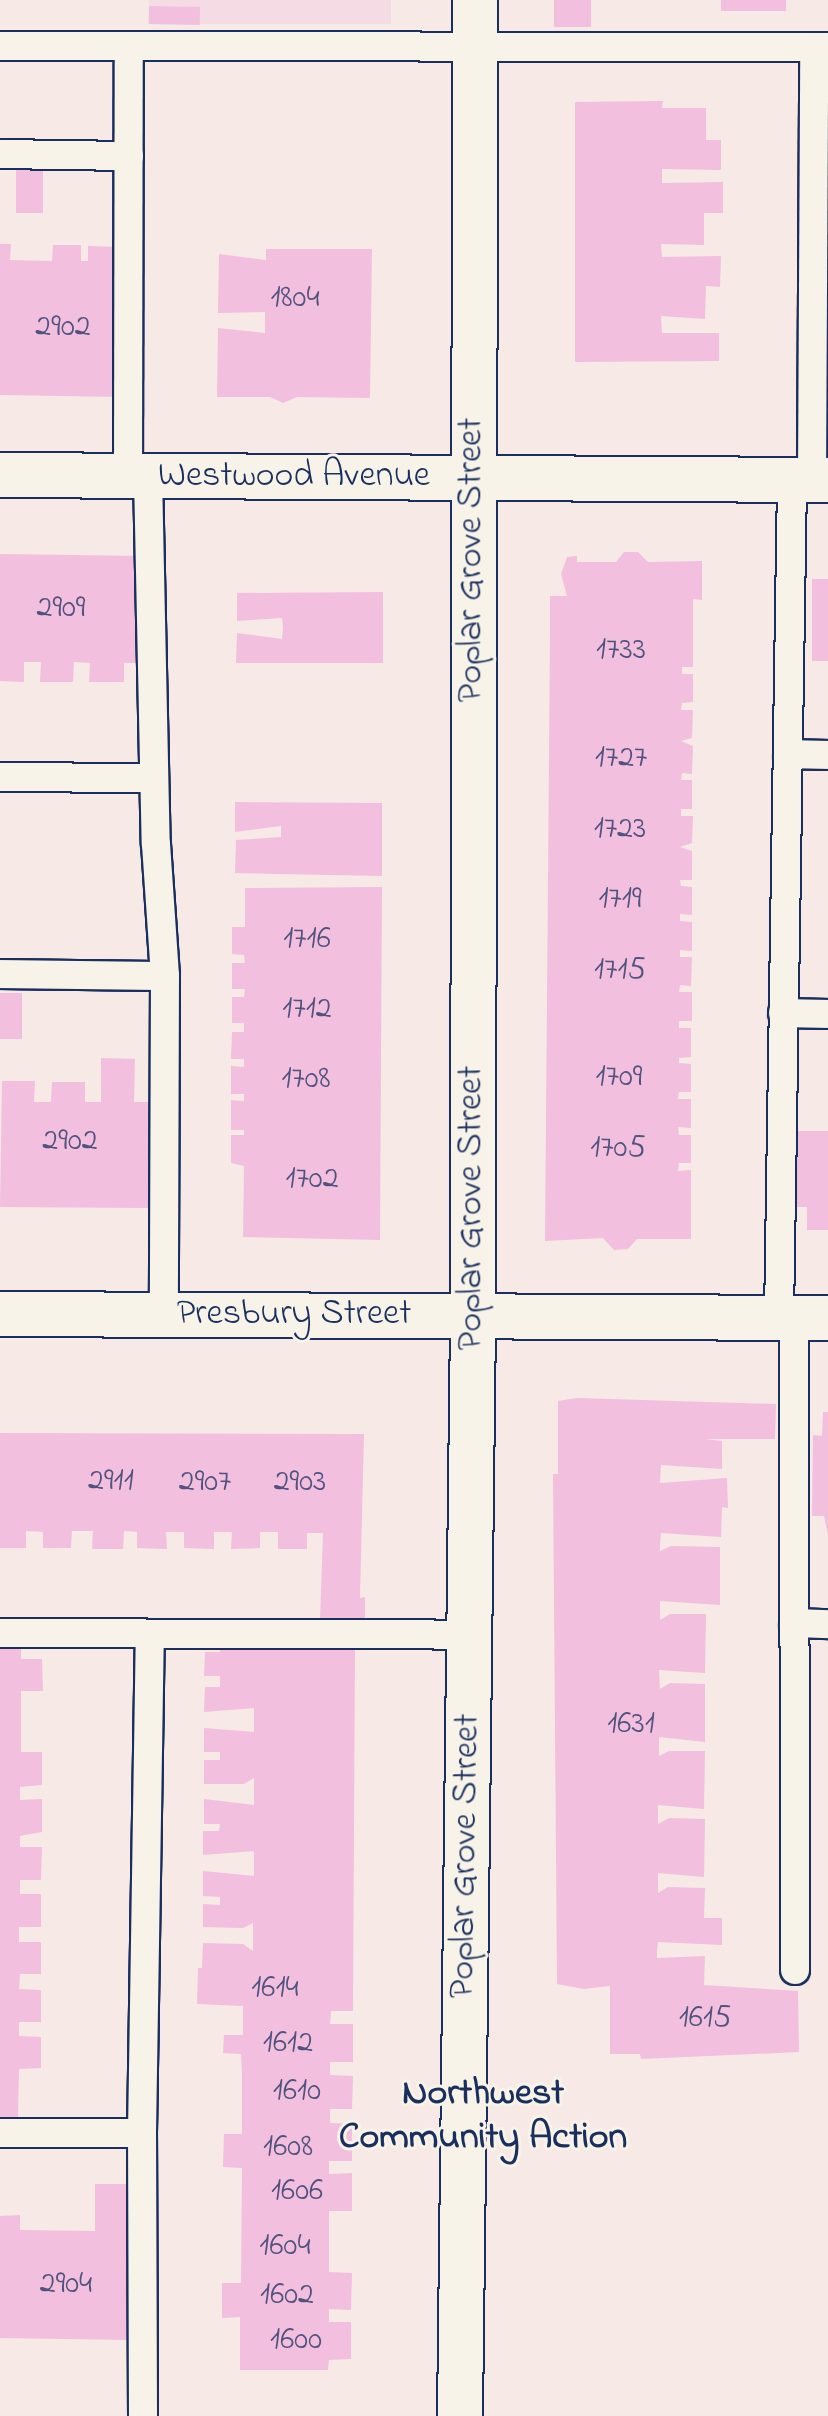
<!DOCTYPE html>
<style>
body{margin:0}
#map{position:relative;width:828px;height:2416px;overflow:hidden;background:#f6e9e6;font-family:"Indie Flower",sans-serif}
div>[style]{position:absolute}
[style*='--x']{left:calc(var(--x)*1px);top:calc(var(--y)*1px);width:calc(var(--w)*1px);rotate:calc(var(--a)*1deg)}
.built>*{inset:0;background:#f5dce4;transform-origin:0 0}
.building>*{inset:0;background:#f2bfde;transform-origin:0 0}
.roads{filter:drop-shadow(2px 0 #1b2f5e) drop-shadow(-2px 0 #1b2f5e) drop-shadow(0 2px #1b2f5e) drop-shadow(0 -2px #1b2f5e)}
.lane>*{height:28px;margin:-14px;padding:0 14px;transform-origin:14px;border-radius:14px;background:#f7f3e8}
.street>*{height:44px;margin:-22px;padding:0 22px;transform-origin:22px;border-radius:22px;background:#f7f3e8}
.secondary>*{height:44px;margin:-22px;padding:0 22px;transform-origin:22px;border-radius:22px;background:#f7f3e8}
span{translate:-50% -50%;white-space:nowrap;text-align:center;line-height:1.15;-webkit-text-stroke:6px #f7f3e8;paint-order:stroke}
.number-label{font-size:32px;color:#51537e}
.number-label span{-webkit-text-stroke-width:0}
.street-label{font-size:36px;color:#1b2f5e}
.neighbourhood-label{font-size:38px;color:#1b2f5e;font-weight:700}
</style>
<div id="map">
<div class="built">
<i style="left:149px;top:0;width:242px;height:24px"></i>
</div>
<div class="building">
<i style="left:554px;top:0;width:37px;height:27px"></i>
<i style="left:721px;top:0;width:65px;height:11px"></i>
<i style="left:149px;top:6px;width:51px;height:18px;rotate:1deg"></i>
<i style="clip-path:polygon(663px 101px,662px 108px,706px 108px,706px 140px,721px 140px,721px 170px,662px 169px,662px 183px,723px 182px,723px 213px,704px 213px,704px 245px,661px 244px,662px 257px,721px 256px,720px 287px,706px 286px,705px 319px,661px 316px,662px 333px,719px 333px,719px 361px,575px 362px,575px 102px)"></i>
<i style="left:16px;top:169px;width:27px;height:44px"></i>
<i style="clip-path:polygon(0 244px,11px 244px,10px 260px,52px 261px,53px 245px,81px 245px,81px 261px,88px 261px,88px 246px,121px 247px,119px 397px,0 395px)"></i>
<i style="clip-path:polygon(266px 249px,372px 249px,370px 398px,297px 397px,283px 403px,270px 397px,217px 397px,218px 328px,265px 333px,265px 312px,218px 313px,219px 254px,266px 260px)"></i>
<i style="clip-path:polygon(624px 552px,638px 552px,648px 562px,702px 561px,702px 600px,693px 599px,693px 667px,682px 667px,682px 674px,693px 674px,693px 702px,682px 703px,681px 710px,693px 710px,692px 738px,681px 741px,693px 746px,692px 774px,682px 773px,681px 780px,692px 780px,692px 809px,681px 809px,681px 816px,693px 816px,692px 843px,680px 847px,692px 851px,692px 880px,680px 880px,681px 886px,692px 887px,692px 915px,680px 914px,680px 921px,692px 922px,692px 951px,680px 950px,680px 957px,692px 957px,691px 986px,680px 985px,679px 992px,692px 992px,692px 1021px,679px 1021px,679px 1028px,691px 1028px,691px 1057px,679px 1058px,679px 1063px,691px 1064px,691px 1092px,679px 1092px,678px 1099px,691px 1099px,691px 1128px,678px 1127px,679px 1135px,691px 1135px,691px 1163px,679px 1163px,678px 1171px,691px 1170px,691px 1239px,637px 1239px,628px 1249px,614px 1250px,603px 1238px,545px 1241px,550px 634px,550px 596px,567px 596px,561px 574px,567px 557px,577px 556px,577px 562px,616px 562px)"></i>
<i style="clip-path:polygon(0 554px,142px 556px,138px 663px,124px 663px,124px 682px,89px 682px,90px 663px,74px 662px,73px 682px,40px 682px,41px 662px,24px 662px,24px 682px,0 681px)"></i>
<i style="left:812px;top:579px;width:16px;height:82px"></i>
<i style="clip-path:polygon(383px 592px,383px 663px,236px 663px,237px 633px,282px 639px,283px 628px,282px 618px,237px 621px,237px 593px)"></i>
<i style="clip-path:polygon(235px 802px,382px 803px,382px 876px,235px 873px,236px 840px,281px 837px,281px 826px,235px 832px)"></i>
<i style="clip-path:polygon(382px 887px,380px 1240px,243px 1237px,244px 1166px,231px 1163px,231px 1135px,244px 1135px,244px 1130px,231px 1130px,231px 1100px,244px 1101px,244px 1094px,231px 1094px,231px 1066px,244px 1067px,244px 1059px,231px 1059px,232px 1032px,244px 1032px,244px 1023px,232px 1023px,232px 997px,244px 997px,245px 989px,232px 989px,232px 963px,245px 963px,244px 955px,232px 954px,232px 927px,245px 927px,245px 888px)"></i>
<i style="left:0;top:993px;width:22px;height:46px"></i>
<i style="clip-path:polygon(101px 1058px,135px 1059px,134px 1102px,152px 1102px,150px 1208px,0 1207px,2px 1081px,35px 1081px,34px 1102px,51px 1102px,52px 1082px,85px 1082px,85px 1102px,101px 1102px)"></i>
<i style="clip-path:polygon(796px 1131px,828px 1131px,828px 1230px,807px 1230px,807px 1207px,795px 1207px)"></i>
<i style="clip-path:polygon(577px 1398px,776px 1404px,775px 1439px,706px 1439px,722px 1441px,722px 1469px,661px 1465px,660px 1483px,727px 1478px,728px 1508px,722px 1507px,721px 1537px,661px 1533px,660px 1546px,660px 1551px,671px 1546px,720px 1547px,720px 1605px,660px 1601px,660px 1620px,670px 1614px,706px 1614px,705px 1673px,659px 1670px,660px 1689px,670px 1683px,705px 1684px,705px 1742px,659px 1737px,659px 1756px,669px 1751px,705px 1751px,704px 1809px,658px 1805px,658px 1824px,669px 1818px,705px 1819px,704px 1877px,658px 1873px,658px 1893px,668px 1887px,705px 1888px,704px 1918px,722px 1918px,722px 1945px,658px 1942px,657px 1951px,657px 1958px,705px 1956px,704px 1985px,798px 1991px,799px 2052px,641px 2059px,640px 2054px,610px 2054px,610px 1986px,584px 1989px,557px 1984px,553px 1474px,558px 1474px,558px 1401px)"></i>
<i style="clip-path:polygon(823px 1412px,828px 1412px,828px 1535px,824px 1516px,812px 1516px,813px 1435px,822px 1436px)"></i>
<i style="clip-path:polygon(0 1433px,364px 1434px,360px 1598px,365px 1597px,365px 1623px,320px 1621px,323px 1533px,307px 1533px,307px 1549px,278px 1549px,278px 1532px,260px 1532px,260px 1548px,231px 1549px,232px 1532px,214px 1532px,214px 1549px,184px 1548px,184px 1532px,166px 1532px,167px 1549px,137px 1548px,137px 1532px,124px 1531px,123px 1549px,92px 1549px,93px 1531px,72px 1531px,71px 1548px,43px 1548px,43px 1532px,26px 1531px,26px 1548px,0 1548px)"></i>
<i style="clip-path:polygon(0 1646px,21px 1646px,21px 1659px,42px 1659px,43px 1691px,21px 1691px,21px 1752px,42px 1752px,42px 1785px,20px 1787px,20px 1800px,42px 1799px,42px 1832px,20px 1836px,20px 1847px,42px 1847px,41px 1880px,20px 1880px,20px 1894px,41px 1894px,41px 1927px,19px 1927px,19px 1942px,41px 1942px,41px 1974px,20px 1974px,19px 1989px,41px 1990px,41px 2022px,19px 2022px,19px 2036px,41px 2037px,41px 2068px,19px 2069px,18px 2119px,0 2119px)"></i>
<i style="clip-path:polygon(220px 1646px,355px 1646px,353px 2011px,331px 2011px,330px 2024px,353px 2024px,353px 2062px,330px 2062px,330px 2075px,353px 2076px,352px 2109px,330px 2109px,330px 2123px,352px 2124px,352px 2161px,329px 2161px,329px 2174px,352px 2173px,352px 2211px,329px 2211px,329px 2272px,352px 2273px,351px 2310px,329px 2309px,329px 2322px,351px 2322px,351px 2359px,329px 2360px,328px 2370px,240px 2370px,240px 2317px,222px 2318px,222px 2283px,241px 2283px,242px 2168px,223px 2167px,224px 2134px,242px 2134px,242px 2073px,241px 2054px,223px 2053px,224px 2035px,243px 2035px,243px 2006px,197px 2004px,198px 1968px,202px 1968px,203px 1943px,243px 1944px,253px 1951px,253px 1923px,243px 1928px,203px 1927px,203px 1904px,220px 1905px,220px 1897px,203px 1896px,203px 1871px,254px 1876px,254px 1851px,203px 1855px,203px 1831px,219px 1831px,220px 1824px,204px 1824px,204px 1799px,254px 1805px,254px 1778px,244px 1784px,204px 1784px,204px 1760px,220px 1760px,220px 1752px,204px 1752px,204px 1728px,254px 1732px,254px 1708px,204px 1712px,205px 1687px,220px 1687px,220px 1676px,204px 1676px,205px 1652px,220px 1652px)"></i>
<i style="clip-path:polygon(95px 2184px,131px 2184px,130px 2340px,0 2338px,0 2216px,20px 2215px,20px 2230px,95px 2231px)"></i>
</div>
<div class="roads">
<div class="lane">
<i style="--x:0;--y:46;--w:828;--a:0.07"></i>
<i style="--x:0;--y:154;--w:129;--a:0.9"></i>
<i style="--x:128;--y:476;--w:430;--a:-89.9"></i>
<i style="--x:148;--y:476;--w:368;--a:88.8"></i>
<i style="--x:156;--y:844;--w:132;--a:86.1"></i>
<i style="--x:165;--y:976;--w:339;--a:90.2"></i>
<i style="--x:812;--y:480;--w:433;--a:-89.7"></i>
<i style="--x:788;--y:754;--w:40;--a:1.4"></i>
<i style="--x:0;--y:777;--w:154;--a:0.4"></i>
<i style="--x:0;--y:974;--w:165;--a:0.7"></i>
<i style="--x:783;--y:1013;--w:45;--a:1.3"></i>
<i style="--x:779;--y:1318;--w:838;--a:-89.11"></i>
<i style="--x:794;--y:1318;--w:652;--a:89.91"></i>
<i style="--x:794;--y:1623;--w:34;--a:2"></i>
<i style="--x:0;--y:1633;--w:469;--a:0.2"></i>
<i style="--x:0;--y:2133;--w:142;--a:0"></i>
<i style="--x:143;--y:2416;--w:283;--a:-90.2"></i>
<i style="--x:142;--y:2133;--w:499;--a:-89.1"></i>
</div>
<div class="street">
<i style="--x:0;--y:475;--w:828;--a:0.35"></i>
<i style="--x:0;--y:1314;--w:828;--a:0.28"></i>
</div>
<div class="secondary">
<i style="--x:460;--y:2416;--w:1100;--a:-89.32"></i>
<i style="--x:473;--y:1316;--w:1316;--a:-89.91"></i>
</div>
</div>
<div class="number-label">
<span style="left:295px;top:299px">1804</span>
<span style="left:63px;top:328px">2902</span>
<span style="left:61px;top:609px">2909</span>
<span style="left:621px;top:651px">1733</span>
<span style="left:621px;top:759px">1727</span>
<span style="left:620px;top:830px">1723</span>
<span style="left:620px;top:900px">1719</span>
<span style="left:307px;top:940px">1716</span>
<span style="left:620px;top:971px">1715</span>
<span style="left:307px;top:1010px">1712</span>
<span style="left:619px;top:1078px">1709</span>
<span style="left:306px;top:1080px">1708</span>
<span style="left:70px;top:1142px">2902</span>
<span style="left:618px;top:1149px">1705</span>
<span style="left:312px;top:1180px">1702</span>
<span style="left:111px;top:1482px">2911</span>
<span style="left:205px;top:1483px">2907</span>
<span style="left:300px;top:1483px">2903</span>
<span style="left:631px;top:1725px">1631</span>
<span style="left:275px;top:1989px">1614</span>
<span style="left:705px;top:2019px">1615</span>
<span style="left:288px;top:2044px">1612</span>
<span style="left:297px;top:2092px">1610</span>
<span style="left:288px;top:2148px">1608</span>
<span style="left:297px;top:2192px">1606</span>
<span style="left:285px;top:2247px">1604</span>
<span style="left:66px;top:2285px">2904</span>
<span style="left:287px;top:2296px">1602</span>
<span style="left:296px;top:2341px">1600</span>
</div>
<div class="street-label">
<span style="left:294px;top:477px">Westwood Avenue</span>
<span style="left:472px;top:560px;rotate:-90deg">Poplar Grove Street</span>
<span style="left:472px;top:1208px;rotate:-90deg">Poplar Grove Street</span>
<span style="left:294px;top:1315px">Presbury Street</span>
<span style="left:466px;top:1856px;rotate:-89deg">Poplar Grove Street</span>
</div>
<div class="neighbourhood-label">
<span style="left:483px;top:2117px">Northwest<br>Community Action</span>
</div>
</div>
